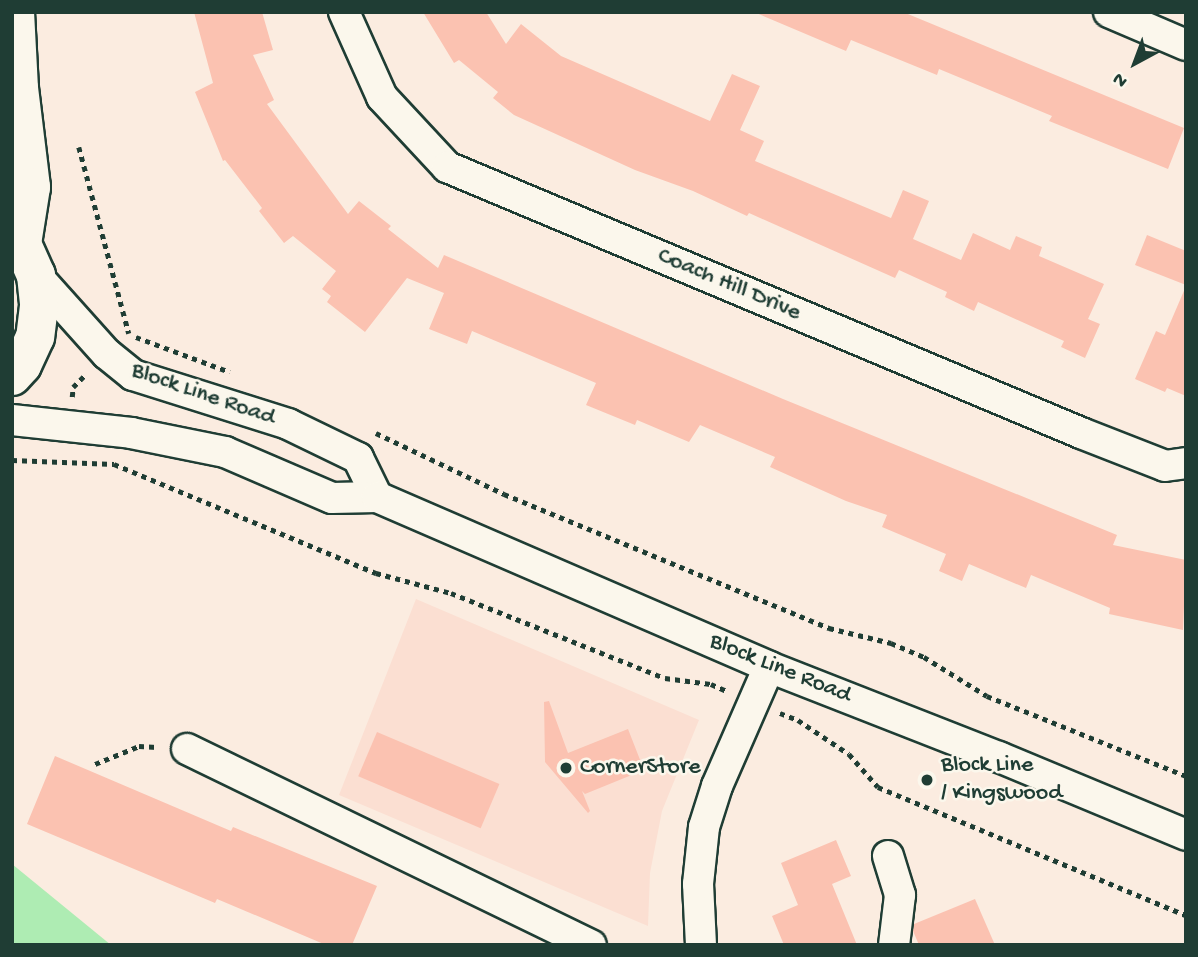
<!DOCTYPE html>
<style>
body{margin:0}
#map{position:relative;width:1198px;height:957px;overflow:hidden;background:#fbece0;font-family:"Gochi Hand",sans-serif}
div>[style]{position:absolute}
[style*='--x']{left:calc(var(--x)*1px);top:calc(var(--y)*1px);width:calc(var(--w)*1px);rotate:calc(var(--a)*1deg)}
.built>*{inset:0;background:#fbdfd2}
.green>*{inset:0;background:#aeecb3}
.building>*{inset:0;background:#fbc2b1;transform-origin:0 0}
.path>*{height:4.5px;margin-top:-2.25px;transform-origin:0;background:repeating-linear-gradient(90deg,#1f3d34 0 5px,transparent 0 10px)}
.roads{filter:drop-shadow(2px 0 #1f3d34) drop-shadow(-2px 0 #1f3d34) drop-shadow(0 2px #1f3d34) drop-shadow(0 -2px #1f3d34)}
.minor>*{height:30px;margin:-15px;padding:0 15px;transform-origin:15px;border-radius:15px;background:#fbf7ec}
.major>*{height:38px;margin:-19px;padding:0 19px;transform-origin:19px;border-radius:19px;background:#fbf7ec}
.dots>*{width:19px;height:19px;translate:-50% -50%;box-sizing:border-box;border:4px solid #fbf7ec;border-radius:50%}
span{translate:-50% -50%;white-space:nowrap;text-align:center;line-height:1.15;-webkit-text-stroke:5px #fbf7ec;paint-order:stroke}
.street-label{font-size:24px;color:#1f3d34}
.poi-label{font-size:24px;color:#1f3d34}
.left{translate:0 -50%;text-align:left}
.frame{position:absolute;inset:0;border:14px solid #1f3d34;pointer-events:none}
.north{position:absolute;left:1100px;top:28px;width:70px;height:70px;-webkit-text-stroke:5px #fbf7ec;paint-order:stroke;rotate:221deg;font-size:19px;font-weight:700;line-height:28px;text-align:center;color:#1f3d34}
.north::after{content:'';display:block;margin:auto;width:24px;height:32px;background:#1f3d34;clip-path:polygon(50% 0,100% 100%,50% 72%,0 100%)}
</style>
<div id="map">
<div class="built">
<i style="clip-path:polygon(416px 599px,699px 720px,662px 811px,650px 873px,648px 926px,339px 795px)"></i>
</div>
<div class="green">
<i style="clip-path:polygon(12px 864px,111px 945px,12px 945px)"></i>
</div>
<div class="building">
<i style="clip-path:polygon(194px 12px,262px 12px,273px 50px,253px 55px,274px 100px,267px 104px,348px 214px,359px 201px,391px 226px,388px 229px,438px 268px,444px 255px,783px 399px,1117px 535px,1113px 545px,1186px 560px,1183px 630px,1109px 614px,1110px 608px,1031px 575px,1026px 588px,969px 564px,962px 581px,939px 571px,946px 554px,882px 527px,887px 515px,846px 501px,770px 467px,775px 457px,700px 425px,689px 442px,637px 420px,635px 425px,586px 405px,596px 383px,472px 331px,467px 344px,429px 329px,444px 293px,407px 278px,365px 332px,327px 302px,331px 296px,322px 289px,336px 271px,293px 236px,284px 243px,259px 211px,262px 208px,225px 160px,223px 161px,195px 92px,213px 83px)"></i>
<i style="clip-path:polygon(423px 12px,486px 12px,506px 44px,521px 24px,561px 56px,710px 121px,732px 74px,760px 86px,740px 130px,764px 141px,755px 161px,891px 218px,903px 190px,929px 201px,913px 239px,961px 260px,973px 233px,1010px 250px,1016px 236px,1042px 247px,1039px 256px,1104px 284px,1088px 319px,1100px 324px,1085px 358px,1061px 347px,1064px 341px,978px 302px,974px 311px,945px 297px,947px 292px,899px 270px,895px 278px,749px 213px,747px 216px,693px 191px,635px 170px,514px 115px,493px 98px,498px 92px,459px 60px,454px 63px)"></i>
<i style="clip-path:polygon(754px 12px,903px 12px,1184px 128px,1168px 169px,1049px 121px,1052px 116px,939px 69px,937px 75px,851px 40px,846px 51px)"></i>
<i style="clip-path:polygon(1147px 235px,1186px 251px,1186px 285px,1135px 265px)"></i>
<i style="clip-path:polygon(1186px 286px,1186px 396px,1167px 388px,1165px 392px,1135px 379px,1156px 331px,1165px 335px)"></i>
<i style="clip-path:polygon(549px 701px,568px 753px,628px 729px,644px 770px,585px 794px,582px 791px,590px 811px,588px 813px,545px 762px,544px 702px)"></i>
<i style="left:377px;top:732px;width:133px;height:48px;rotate:23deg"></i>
<i style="clip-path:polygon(55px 756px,231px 831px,233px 827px,377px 886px,352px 945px,326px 945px,217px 899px,215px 903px,27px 824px)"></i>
<i style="clip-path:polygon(836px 840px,851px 876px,832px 884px,857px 945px,784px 945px,772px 916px,798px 905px,781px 863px)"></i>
<i style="clip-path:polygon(975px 899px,995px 945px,919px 945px,913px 931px,914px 924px)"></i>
</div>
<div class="path">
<i style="--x:79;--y:147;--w:193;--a:75"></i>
<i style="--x:136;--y:337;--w:100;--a:20.4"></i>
<i style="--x:72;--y:397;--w:10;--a:-84"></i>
<i style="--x:73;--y:387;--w:20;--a:-45"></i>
<i style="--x:376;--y:433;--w:142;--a:25.5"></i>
<i style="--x:504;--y:494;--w:352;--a:22.4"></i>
<i style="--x:829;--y:628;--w:64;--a:13.6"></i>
<i style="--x:891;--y:643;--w:36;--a:23"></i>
<i style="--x:924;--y:657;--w:74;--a:31.8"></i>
<i style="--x:987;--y:696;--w:214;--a:21.9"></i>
<i style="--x:12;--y:460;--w:102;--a:2.2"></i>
<i style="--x:114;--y:464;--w:284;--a:22.6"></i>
<i style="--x:376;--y:573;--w:78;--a:14.9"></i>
<i style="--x:451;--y:593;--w:230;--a:21.7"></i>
<i style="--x:665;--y:678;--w:46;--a:7.4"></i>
<i style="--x:711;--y:684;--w:17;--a:24"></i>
<i style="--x:780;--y:713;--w:19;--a:21"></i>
<i style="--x:798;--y:720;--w:61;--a:33.7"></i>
<i style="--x:849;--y:754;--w:44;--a:48.7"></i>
<i style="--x:878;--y:787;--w:334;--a:22.6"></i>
<i style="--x:95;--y:764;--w:48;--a:-22.2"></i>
<i style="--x:139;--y:746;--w:18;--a:3"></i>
</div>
<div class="roads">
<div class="minor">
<i style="--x:344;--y:12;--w:93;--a:65.9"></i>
<i style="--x:382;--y:97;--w:96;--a:47.1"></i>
<i style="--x:447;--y:167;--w:688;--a:22.76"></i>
<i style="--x:1081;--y:433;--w:90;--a:21.4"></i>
<i style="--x:1165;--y:466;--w:21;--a:-8"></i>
<i style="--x:1109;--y:12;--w:84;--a:23.2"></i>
<i style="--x:36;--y:275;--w:106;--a:48.1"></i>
<i style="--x:107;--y:354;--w:33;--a:39"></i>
<i style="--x:133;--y:375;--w:163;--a:17.5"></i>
<i style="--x:288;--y:424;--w:78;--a:25.9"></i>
<i style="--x:358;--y:458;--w:43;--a:64"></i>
<i style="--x:12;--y:420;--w:120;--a:6.2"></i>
<i style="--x:131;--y:433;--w:96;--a:11.4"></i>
<i style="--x:225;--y:452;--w:116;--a:23.3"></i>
<i style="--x:332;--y:498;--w:45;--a:-1.3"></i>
<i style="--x:377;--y:497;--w:427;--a:23.4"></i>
<i style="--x:769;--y:667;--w:247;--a:21.4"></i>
<i style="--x:999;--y:757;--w:203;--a:22.6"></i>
<i style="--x:187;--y:749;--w:449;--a:25.9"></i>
<i style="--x:888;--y:856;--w:41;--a:72.9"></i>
<i style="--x:900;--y:895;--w:50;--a:96.8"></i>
<i style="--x:701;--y:945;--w:61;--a:-92.8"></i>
<i style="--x:698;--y:884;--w:57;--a:-84"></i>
<i style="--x:704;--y:827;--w:43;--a:-72.4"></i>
<i style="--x:717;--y:786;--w:130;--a:-66.4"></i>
</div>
<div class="major">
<i style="--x:15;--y:12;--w:76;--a:87"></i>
<i style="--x:19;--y:88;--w:100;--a:83.1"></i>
<i style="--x:31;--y:187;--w:58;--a:99"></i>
<i style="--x:12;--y:231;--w:16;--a:52"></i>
<i style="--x:22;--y:244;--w:34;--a:66"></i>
<i style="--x:36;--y:275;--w:31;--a:84"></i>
<i style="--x:39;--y:306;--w:31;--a:97"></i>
<i style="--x:35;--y:337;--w:31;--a:115"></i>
<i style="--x:22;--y:365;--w:15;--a:132"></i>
</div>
</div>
<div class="dots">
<i style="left:566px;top:768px;background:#1f3d34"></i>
<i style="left:927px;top:780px;background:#1f3d34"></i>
</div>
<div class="street-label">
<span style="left:729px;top:285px;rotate:23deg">Coach Hill Drive</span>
<span style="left:203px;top:395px;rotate:19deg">Block Line Road</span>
<span style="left:780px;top:669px;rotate:22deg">Block Line Road</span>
</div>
<div class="poi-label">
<span class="left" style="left:941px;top:780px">Block Line<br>/ Kingswood</span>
<span class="left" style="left:580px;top:768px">CornerStore</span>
</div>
<div class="frame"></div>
<div class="north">N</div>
</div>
